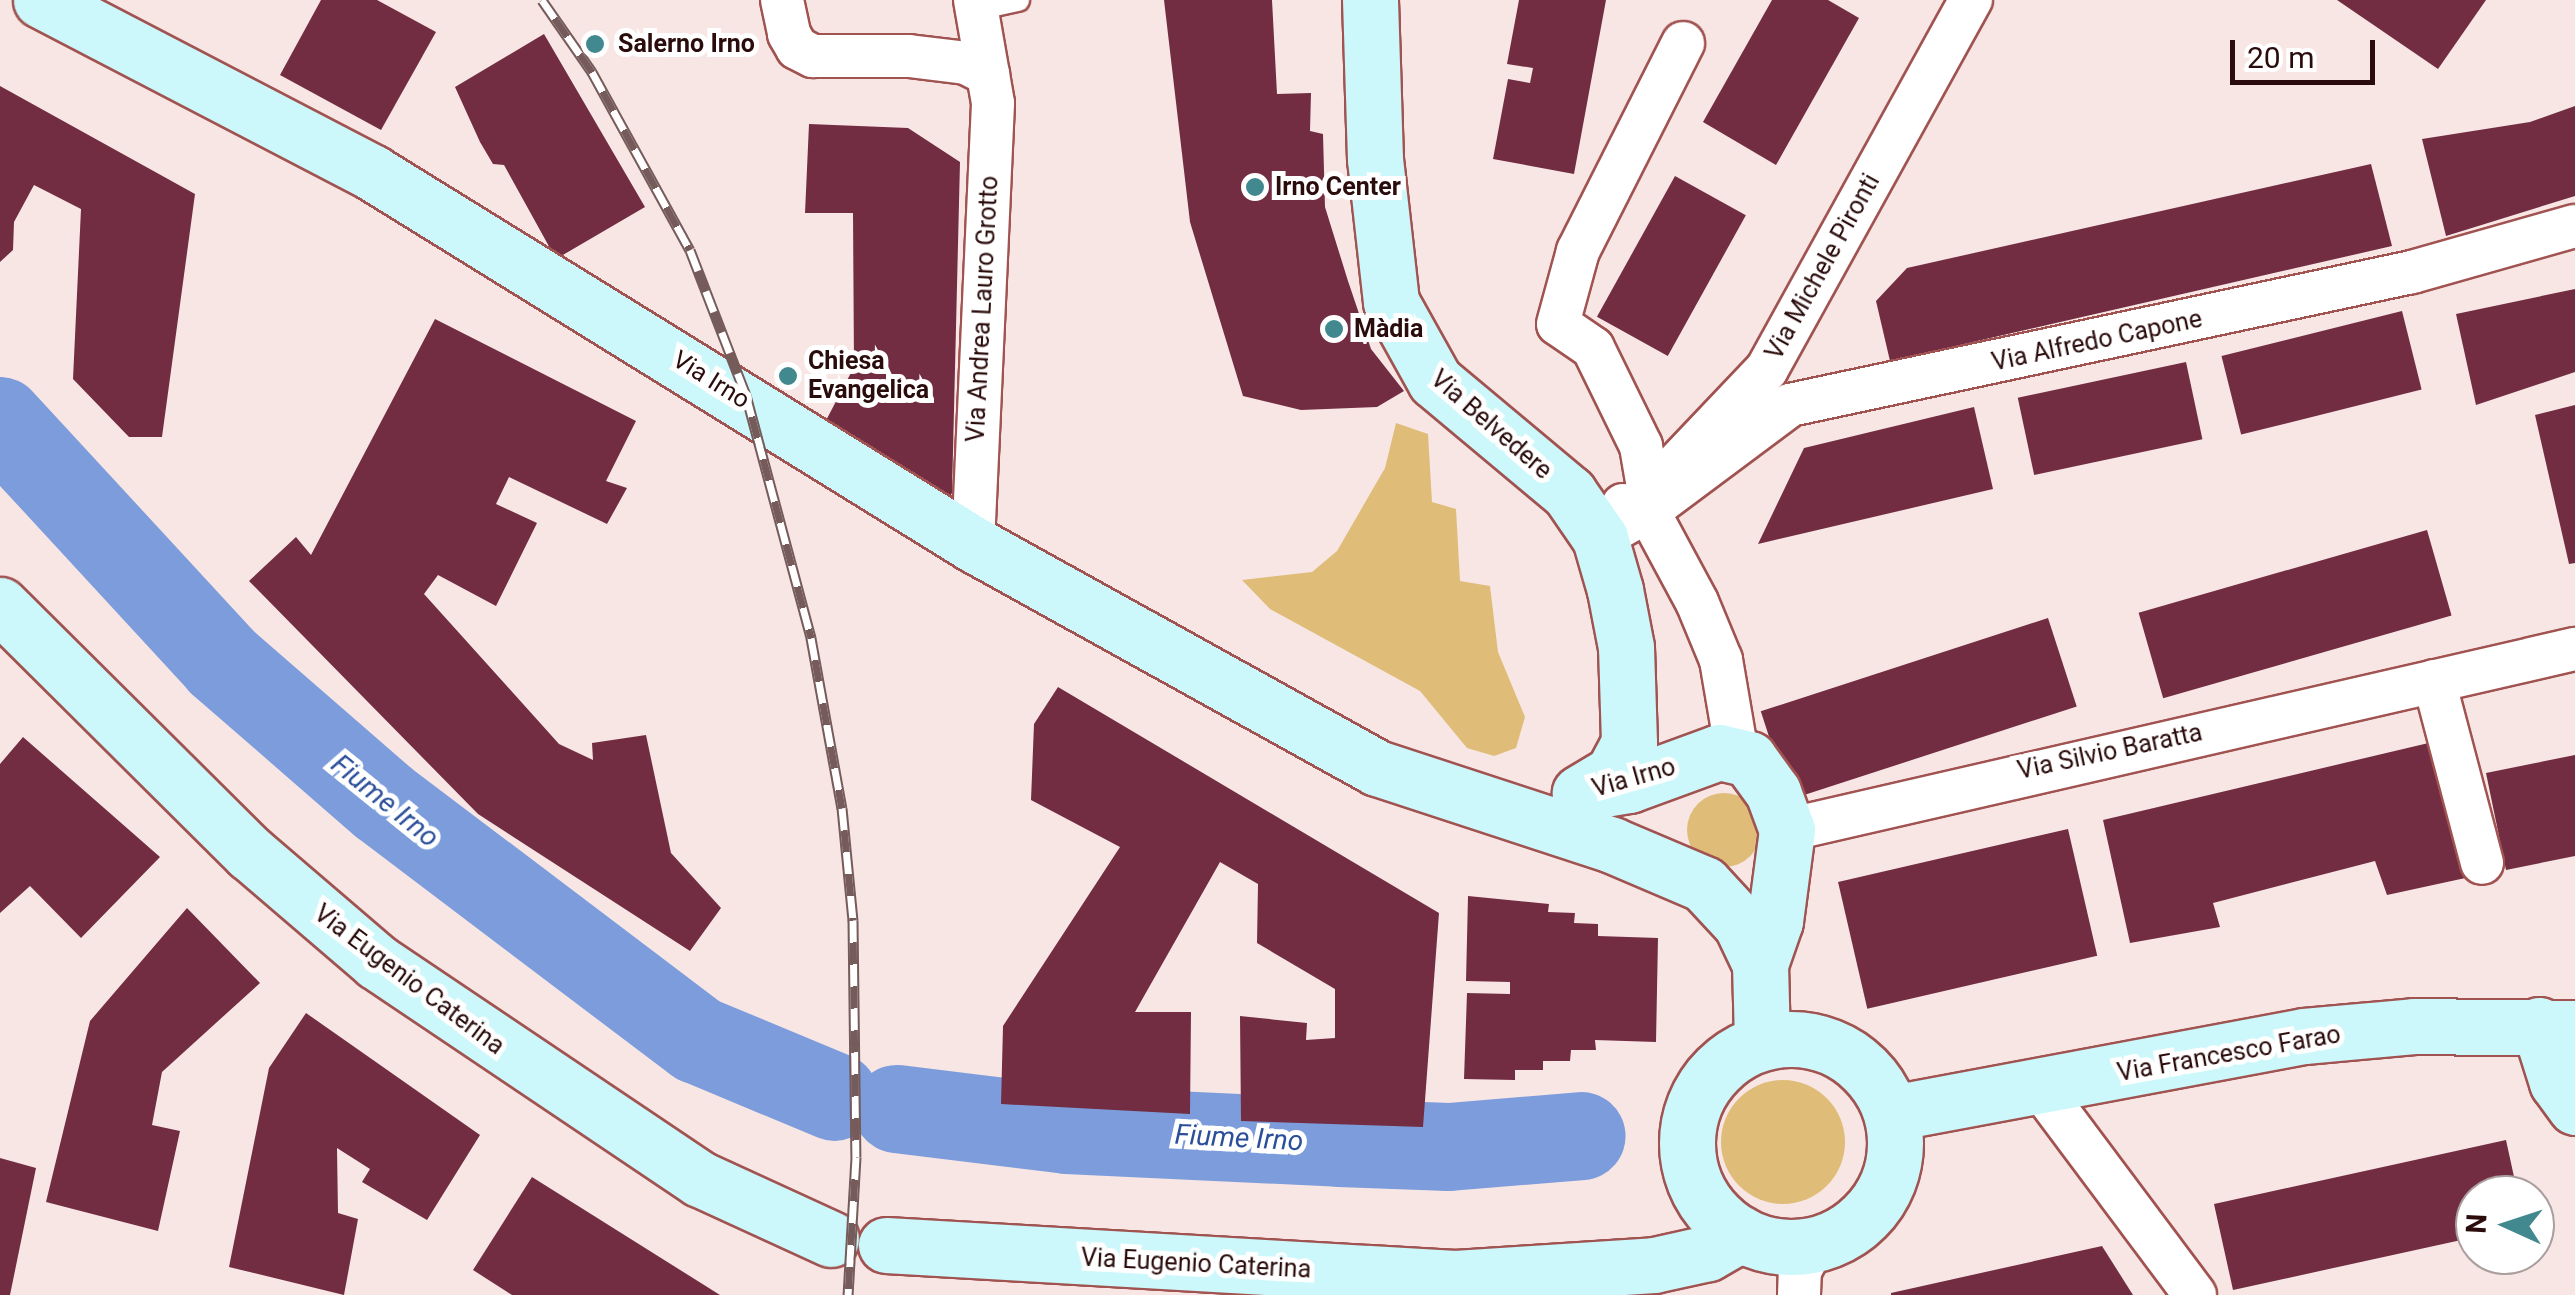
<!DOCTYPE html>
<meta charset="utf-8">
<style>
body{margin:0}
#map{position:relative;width:2575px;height:1295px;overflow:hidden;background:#f8e6e5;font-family:Roboto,sans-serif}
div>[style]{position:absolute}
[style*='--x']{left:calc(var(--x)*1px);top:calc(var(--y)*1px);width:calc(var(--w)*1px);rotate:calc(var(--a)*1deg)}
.green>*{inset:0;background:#dfbd79}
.round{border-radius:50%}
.river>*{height:88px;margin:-44px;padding:0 44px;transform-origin:44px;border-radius:44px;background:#7c9cdb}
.building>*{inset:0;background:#722d42;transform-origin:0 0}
.roads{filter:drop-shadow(2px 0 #a05350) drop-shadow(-2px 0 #a05350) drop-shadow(0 2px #a05350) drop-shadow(0 -2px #a05350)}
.lane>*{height:22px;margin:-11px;padding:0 11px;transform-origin:11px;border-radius:11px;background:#fff}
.street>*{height:42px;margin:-21px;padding:0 21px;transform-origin:21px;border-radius:21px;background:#fff}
.secondary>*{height:55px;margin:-27.5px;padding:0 27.5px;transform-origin:27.5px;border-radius:27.5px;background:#ccf8fb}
.secondary>.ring{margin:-27.5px;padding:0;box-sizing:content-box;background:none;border:55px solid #ccf8fb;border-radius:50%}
.rail>*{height:11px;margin-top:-5.5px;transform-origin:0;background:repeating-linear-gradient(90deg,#fff 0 22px,#765b5b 0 44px);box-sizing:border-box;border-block:2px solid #765b5b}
.dots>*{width:28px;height:28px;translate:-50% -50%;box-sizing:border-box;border:5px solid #fff;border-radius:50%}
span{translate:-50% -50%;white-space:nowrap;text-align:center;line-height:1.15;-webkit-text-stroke:10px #fff;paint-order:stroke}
.poi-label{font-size:25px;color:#2b0c0c;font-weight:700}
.left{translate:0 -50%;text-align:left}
.street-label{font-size:25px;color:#2b0c0c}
.water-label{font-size:28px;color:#2b4f9a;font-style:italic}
.north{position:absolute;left:2455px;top:1175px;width:100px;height:100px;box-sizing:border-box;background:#fff;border:2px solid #aa9e9e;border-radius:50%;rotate:273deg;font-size:28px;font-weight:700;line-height:40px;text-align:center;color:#2b0c0c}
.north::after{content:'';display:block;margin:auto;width:35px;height:45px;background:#41898f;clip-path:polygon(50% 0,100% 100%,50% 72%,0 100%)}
.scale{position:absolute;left:2230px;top:40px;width:145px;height:45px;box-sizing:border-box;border:5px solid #2b0c0c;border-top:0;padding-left:12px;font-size:30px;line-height:35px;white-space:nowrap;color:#2b0c0c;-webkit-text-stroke:8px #fff;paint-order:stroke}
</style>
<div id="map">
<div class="green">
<i style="clip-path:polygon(1396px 423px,1428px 434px,1432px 502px,1456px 509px,1460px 581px,1490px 586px,1498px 652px,1525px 717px,1516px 748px,1494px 756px,1467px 748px,1420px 691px,1270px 609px,1242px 580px,1312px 572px,1337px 551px,1385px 468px)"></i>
<i class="round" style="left:1687px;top:793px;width:74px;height:74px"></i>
<i class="round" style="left:1721px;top:1080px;width:124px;height:124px"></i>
</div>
<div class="river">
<i style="--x:0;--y:421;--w:328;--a:47.3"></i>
<i style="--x:222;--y:662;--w:213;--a:41"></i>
<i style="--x:383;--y:802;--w:395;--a:37.1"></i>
<i style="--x:698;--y:1040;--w:148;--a:22.6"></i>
<i style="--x:897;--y:1109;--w:171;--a:7"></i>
<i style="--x:1067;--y:1130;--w:273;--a:2.7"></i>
<i style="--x:1340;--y:1143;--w:109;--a:2.1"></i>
<i style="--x:1449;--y:1147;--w:133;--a:-4.7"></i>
</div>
<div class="building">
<i style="clip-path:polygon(321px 0,377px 0,436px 32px,381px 130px,280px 75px)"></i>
<i style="clip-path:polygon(1164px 0,1272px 0,1277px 94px,1311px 93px,1310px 131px,1323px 134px,1325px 207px,1348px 281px,1371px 349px,1404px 391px,1377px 407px,1301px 410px,1243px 396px,1190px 222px)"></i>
<i style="clip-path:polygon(1519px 0,1606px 0,1574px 174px,1493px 159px,1508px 79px,1530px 83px,1533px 68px,1507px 64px)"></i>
<i style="clip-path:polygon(1772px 0,1828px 0,1859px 18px,1776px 165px,1703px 122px)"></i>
<i style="clip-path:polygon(2337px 0,2486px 0,2438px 69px)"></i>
<i style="clip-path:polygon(544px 34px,645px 207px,556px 259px,504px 165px,493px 164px,480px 142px,455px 87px)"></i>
<i style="clip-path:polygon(0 86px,195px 194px,162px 437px,129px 437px,73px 379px,81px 209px,34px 185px,14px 222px,13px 250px,0 262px)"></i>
<i style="clip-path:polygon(2575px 106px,2575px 196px,2446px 236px,2422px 139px,2530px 122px)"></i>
<i style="clip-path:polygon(809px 124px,908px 128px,960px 162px,952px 493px,946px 503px,821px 430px,854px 367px,853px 213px,805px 213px)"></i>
<i style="clip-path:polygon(2371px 164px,2392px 246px,1890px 361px,1876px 301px,1907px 268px)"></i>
<i style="left:1675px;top:176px;width:81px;height:161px;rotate:29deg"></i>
<i style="clip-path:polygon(2575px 289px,2575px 372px,2476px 405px,2456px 314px)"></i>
<i style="left:2402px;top:311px;width:81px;height:186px;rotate:76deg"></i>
<i style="clip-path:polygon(435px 319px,636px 421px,606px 481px,627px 488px,607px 524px,509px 477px,496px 504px,537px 523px,496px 606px,438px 575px,424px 594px,559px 744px,593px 760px,592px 743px,646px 735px,671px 853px,721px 908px,690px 951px,478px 814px,249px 581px,296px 537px,311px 555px)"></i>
<i style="left:2186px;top:362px;width:79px;height:172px;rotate:78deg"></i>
<i style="clip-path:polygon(2575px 405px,2575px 563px,2569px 564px,2535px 415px)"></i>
<i style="clip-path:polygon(1974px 407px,1993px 489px,1758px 544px,1804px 448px)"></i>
<i style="left:2427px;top:530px;width:89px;height:300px;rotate:74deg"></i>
<i style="left:2048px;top:618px;width:93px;height:302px;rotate:72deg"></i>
<i style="clip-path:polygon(1058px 687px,1439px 913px,1423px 1127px,1241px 1121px,1240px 1016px,1307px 1023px,1306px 1040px,1335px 1038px,1335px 989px,1257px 943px,1258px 884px,1220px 862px,1135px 1012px,1191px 1012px,1190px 1114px,1001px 1104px,1003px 1026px,1120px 847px,1031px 800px,1034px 724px)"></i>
<i style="clip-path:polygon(23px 737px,160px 857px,81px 938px,30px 886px,0 913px,0 764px)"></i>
<i style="clip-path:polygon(2437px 741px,2470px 877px,2387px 895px,2375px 861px,2213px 903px,2220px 927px,2130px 943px,2103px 820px)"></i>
<i style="clip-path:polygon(2575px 755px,2575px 856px,2506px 870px,2486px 773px)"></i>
<i style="left:2068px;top:829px;width:130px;height:236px;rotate:77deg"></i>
<i style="clip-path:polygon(1468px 896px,1549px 904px,1548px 912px,1575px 913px,1574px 923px,1598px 924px,1598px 936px,1658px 938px,1656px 1042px,1595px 1040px,1596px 1050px,1571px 1050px,1570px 1061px,1543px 1061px,1543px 1070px,1515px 1070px,1515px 1080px,1464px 1079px,1467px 993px,1510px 994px,1510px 982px,1466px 981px)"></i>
<i style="clip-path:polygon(187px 908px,260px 983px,162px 1072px,152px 1125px,180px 1131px,158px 1231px,46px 1202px,90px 1021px)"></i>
<i style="clip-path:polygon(306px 1013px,480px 1135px,427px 1220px,362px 1182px,370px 1169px,337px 1148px,338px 1213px,358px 1219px,344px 1295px,229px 1267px,269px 1068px)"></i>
<i style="clip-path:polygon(2506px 1140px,2518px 1195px,2475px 1195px,2475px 1237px,2233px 1290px,2214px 1204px)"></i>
<i style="clip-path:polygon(0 1158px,36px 1168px,10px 1295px,0 1295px)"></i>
<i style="clip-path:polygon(532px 1177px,720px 1295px,512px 1295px,473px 1270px)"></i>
<i style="clip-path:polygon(2102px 1246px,2133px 1295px,1891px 1295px,1891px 1293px)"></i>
</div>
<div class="roads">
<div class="lane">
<i style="--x:977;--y:9;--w:42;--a:-12.4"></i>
</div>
<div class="street">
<i style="--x:782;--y:0;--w:35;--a:78"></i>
<i style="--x:789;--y:34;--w:16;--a:60"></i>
<i style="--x:797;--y:48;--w:18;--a:27"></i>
<i style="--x:813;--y:56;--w:96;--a:0"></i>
<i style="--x:909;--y:56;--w:57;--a:7"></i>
<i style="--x:966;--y:63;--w:25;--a:27"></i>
<i style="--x:1676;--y:465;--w:132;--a:-46.5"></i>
<i style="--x:1767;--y:369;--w:422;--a:-61.1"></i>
<i style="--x:1649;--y:493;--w:48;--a:-99.7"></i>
<i style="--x:1641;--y:446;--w:109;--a:-116.1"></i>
<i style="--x:1593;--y:348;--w:42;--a:-145.6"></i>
<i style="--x:1558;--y:324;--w:76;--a:-74.7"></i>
<i style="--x:1578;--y:251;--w:233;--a:-63.2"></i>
<i style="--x:1623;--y:505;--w:26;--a:13"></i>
<i style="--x:1648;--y:511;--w:103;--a:61.7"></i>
<i style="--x:1697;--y:602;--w:63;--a:67.5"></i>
<i style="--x:1721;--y:660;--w:95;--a:80.3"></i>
<i style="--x:1600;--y:538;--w:55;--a:-29.4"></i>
<i style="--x:1648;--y:511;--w:177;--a:-36.7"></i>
<i style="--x:1790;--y:405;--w:636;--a:-12.07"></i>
<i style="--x:2412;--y:272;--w:169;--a:-15.8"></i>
<i style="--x:973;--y:544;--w:441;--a:-87.4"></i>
<i style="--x:993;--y:103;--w:105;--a:-99.9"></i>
<i style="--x:2434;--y:681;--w:188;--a:75.2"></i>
<i style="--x:1787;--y:830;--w:809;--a:-12.94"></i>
<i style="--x:2041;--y:1089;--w:257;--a:53.2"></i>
<i style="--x:1799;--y:1295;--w:24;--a:-88"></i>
<i style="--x:1800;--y:1271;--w:30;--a:-62"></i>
</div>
<div class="secondary">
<i style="--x:41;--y:0;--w:374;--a:27.5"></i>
<i style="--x:373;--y:173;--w:705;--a:31.73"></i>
<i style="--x:973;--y:544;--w:462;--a:29"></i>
<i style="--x:1377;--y:768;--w:247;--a:18.1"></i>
<i style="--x:1612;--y:845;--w:100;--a:23"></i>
<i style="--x:1704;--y:884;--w:54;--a:47.2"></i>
<i style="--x:1741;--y:924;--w:44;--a:64.6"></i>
<i style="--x:1370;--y:0;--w:159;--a:88.2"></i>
<i style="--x:1375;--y:159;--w:144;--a:83.6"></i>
<i style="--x:1391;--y:302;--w:90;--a:60.9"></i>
<i style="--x:1435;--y:381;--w:175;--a:39.9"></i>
<i style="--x:1569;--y:493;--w:55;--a:55.4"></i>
<i style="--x:1600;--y:538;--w:54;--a:73.9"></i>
<i style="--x:1615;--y:590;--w:58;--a:79.1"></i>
<i style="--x:1626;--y:647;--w:96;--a:88.2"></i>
<i style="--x:1629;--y:743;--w:34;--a:118"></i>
<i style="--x:1613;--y:773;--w:39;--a:149"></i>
<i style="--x:0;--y:605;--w:352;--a:44.8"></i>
<i style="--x:250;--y:853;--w:167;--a:40.6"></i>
<i style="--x:377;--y:962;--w:389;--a:33.9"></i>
<i style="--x:700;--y:1179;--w:144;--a:24.6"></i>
<i style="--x:1587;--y:792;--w:43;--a:-9.5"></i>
<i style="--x:1629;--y:785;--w:96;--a:-20.1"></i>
<i style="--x:1719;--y:752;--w:31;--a:13"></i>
<i style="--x:1749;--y:759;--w:41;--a:54"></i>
<i style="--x:1773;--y:792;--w:40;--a:69.8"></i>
<i style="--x:1787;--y:830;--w:92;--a:97.5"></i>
<i style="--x:1775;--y:921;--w:46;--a:109.2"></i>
<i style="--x:1760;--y:964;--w:78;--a:88.5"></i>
<i style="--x:2539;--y:1025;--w:60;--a:72.5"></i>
<i style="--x:2557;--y:1082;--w:31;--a:54"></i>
<i class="ring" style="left:1687px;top:1039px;width:153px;height:153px"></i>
<i style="--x:1892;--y:1113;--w:419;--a:-10.6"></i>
<i style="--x:2304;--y:1036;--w:110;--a:-5.2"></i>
<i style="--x:2414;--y:1026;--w:161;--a:0.7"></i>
<i style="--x:886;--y:1245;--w:570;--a:3.32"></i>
<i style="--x:1455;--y:1278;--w:199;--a:-3.7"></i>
<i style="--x:1654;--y:1265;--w:55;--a:-12.5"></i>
<i style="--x:1708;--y:1253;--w:38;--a:-30"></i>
</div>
</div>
<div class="rail">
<i style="--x:542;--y:0;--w:88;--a:55.2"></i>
<i style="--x:592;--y:72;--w:203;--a:61.2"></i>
<i style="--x:690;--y:250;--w:155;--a:68.9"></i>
<i style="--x:746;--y:395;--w:252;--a:75"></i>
<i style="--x:811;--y:638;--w:173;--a:79.7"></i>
<i style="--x:842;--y:808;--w:113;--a:84.4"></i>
<i style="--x:853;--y:920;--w:237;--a:89.3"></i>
<i style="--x:856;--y:1157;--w:138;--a:93.3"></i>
</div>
<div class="dots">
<i style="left:595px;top:44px;background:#41898f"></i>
<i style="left:1255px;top:187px;background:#41898f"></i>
<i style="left:1334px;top:329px;background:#41898f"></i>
<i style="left:788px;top:376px;background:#41898f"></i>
</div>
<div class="poi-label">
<span class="left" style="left:618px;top:44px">Salerno Irno</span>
<span class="left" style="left:1275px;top:187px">Irno Center</span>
<span class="left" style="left:1354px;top:329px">Màdia</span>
<span class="left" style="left:808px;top:376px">Chiesa<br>Evangelica</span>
</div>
<div class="street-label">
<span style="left:1823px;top:267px;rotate:-61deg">Via Michele Pironti</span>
<span style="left:983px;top:309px;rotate:-87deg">Via Andrea Lauro Grotto</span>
<span style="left:2097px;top:341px;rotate:-12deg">Via Alfredo Capone</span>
<span style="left:711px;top:380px;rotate:32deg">Via Irno</span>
<span style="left:1491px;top:425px;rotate:41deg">Via Belvedere</span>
<span style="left:2110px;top:752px;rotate:-12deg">Via Silvio Baratta</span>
<span style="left:1634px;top:778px;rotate:-16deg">Via Irno</span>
<span style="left:409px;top:980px;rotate:37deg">Via Eugenio Caterina</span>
<span style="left:2229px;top:1054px;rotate:-10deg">Via Francesco Farao</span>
<span style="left:1196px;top:1264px;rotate:3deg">Via Eugenio Caterina</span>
</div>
<div class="water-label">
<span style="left:385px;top:801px;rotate:39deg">Fiume Irno</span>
<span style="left:1239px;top:1138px;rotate:3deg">Fiume Irno</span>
</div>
<div class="north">N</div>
<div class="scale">20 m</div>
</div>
